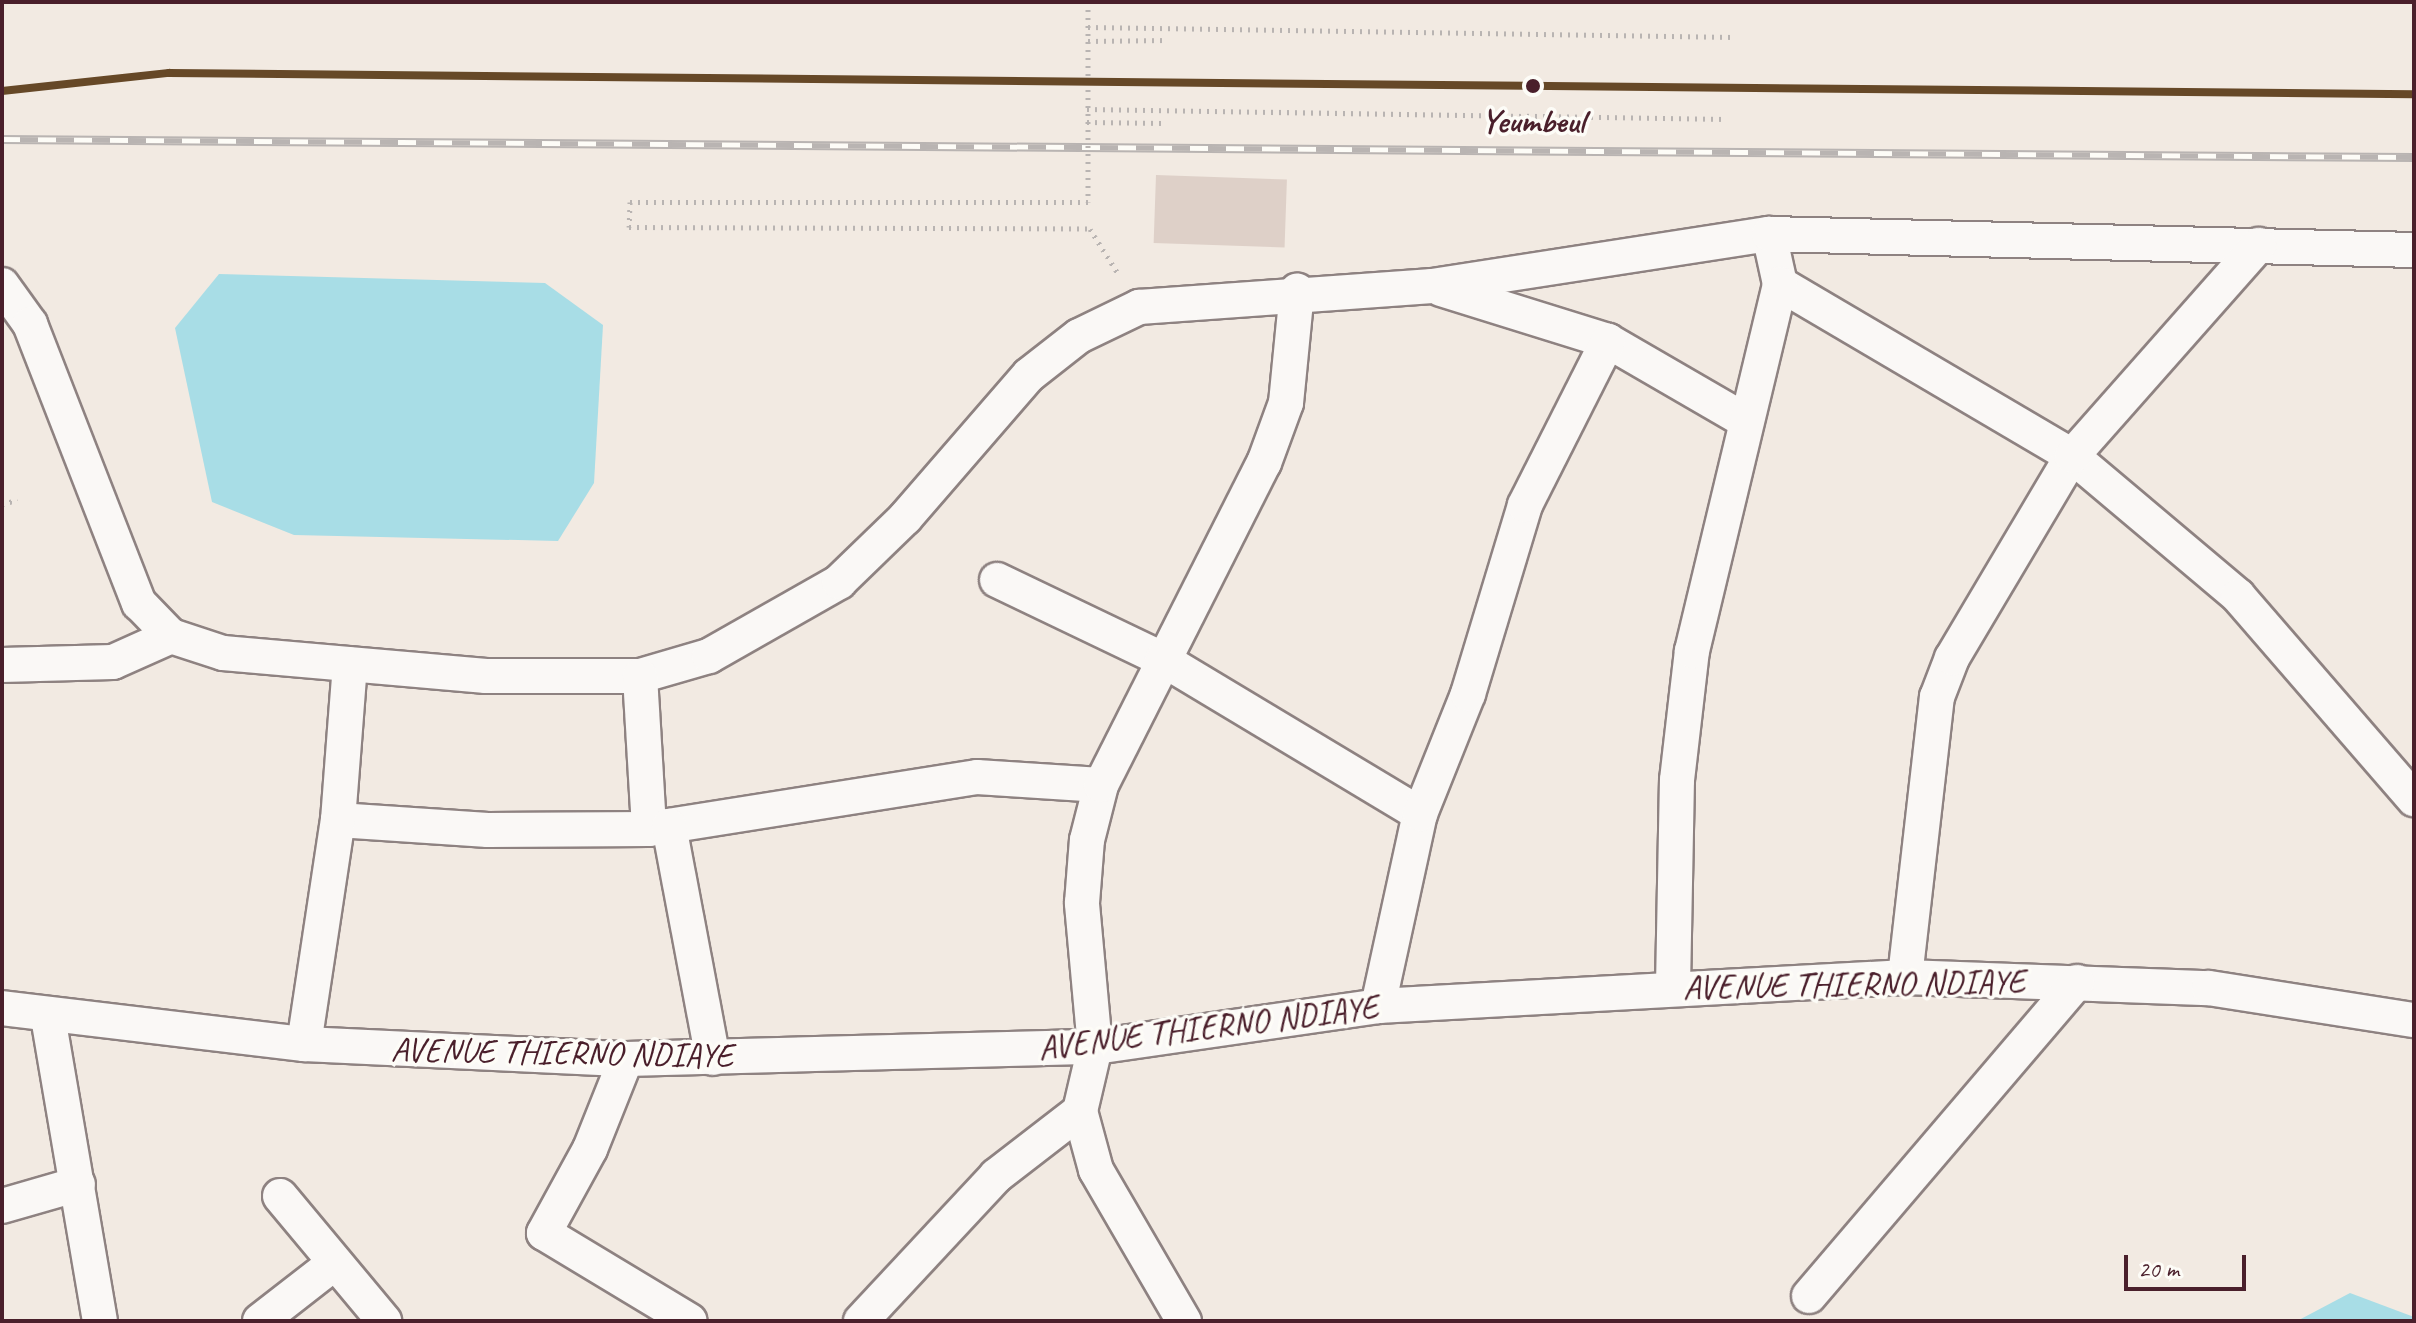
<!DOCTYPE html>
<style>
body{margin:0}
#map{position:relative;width:2416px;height:1323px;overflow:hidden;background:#f2eae2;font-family:Caveat,sans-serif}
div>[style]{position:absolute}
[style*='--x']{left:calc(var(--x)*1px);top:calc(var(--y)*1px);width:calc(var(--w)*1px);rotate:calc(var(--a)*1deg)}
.water>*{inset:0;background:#a8dde6}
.building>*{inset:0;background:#ded0c8;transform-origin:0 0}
.path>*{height:5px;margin-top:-2.5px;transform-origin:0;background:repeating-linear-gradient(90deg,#b9b4b2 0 2px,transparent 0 8px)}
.roads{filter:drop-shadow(2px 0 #8e8281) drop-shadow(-2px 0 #8e8281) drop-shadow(0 2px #8e8281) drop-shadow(0 -2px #8e8281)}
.minor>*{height:34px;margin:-17px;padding:0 17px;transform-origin:17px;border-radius:17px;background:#faf8f6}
.rail>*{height:9px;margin-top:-4.5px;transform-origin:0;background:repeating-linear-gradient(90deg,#fdfcf7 0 18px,#b9b4b2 0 36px);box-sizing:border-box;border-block:2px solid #b9b4b2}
.path-bridge>*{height:5px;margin-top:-2.5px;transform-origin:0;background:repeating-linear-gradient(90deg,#b9b4b2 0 2px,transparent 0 8px)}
.rail-1>*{height:8px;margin:-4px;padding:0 4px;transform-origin:4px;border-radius:4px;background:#664827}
.dots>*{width:22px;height:22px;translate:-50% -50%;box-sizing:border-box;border:4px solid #fdfcf7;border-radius:50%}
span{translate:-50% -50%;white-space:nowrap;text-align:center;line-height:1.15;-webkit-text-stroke:7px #fdfcf7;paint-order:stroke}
.stop-label{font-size:34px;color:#4a1f2b;font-weight:700}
.street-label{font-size:34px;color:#4a1f2b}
.frame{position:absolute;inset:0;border:4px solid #4a1f2b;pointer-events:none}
.scale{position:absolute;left:2124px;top:1255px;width:122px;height:36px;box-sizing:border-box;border:4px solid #4a1f2b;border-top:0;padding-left:10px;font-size:24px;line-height:28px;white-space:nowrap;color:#4a1f2b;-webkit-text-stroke:6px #fdfcf7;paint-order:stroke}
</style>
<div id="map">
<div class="water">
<i style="clip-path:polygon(219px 274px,545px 283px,603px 325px,594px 483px,558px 541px,294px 535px,212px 502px,175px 328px)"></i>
<i style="clip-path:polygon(2350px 1293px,2414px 1317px,2414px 1321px,2297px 1321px)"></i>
</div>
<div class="building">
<i style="left:1156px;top:175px;width:131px;height:68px;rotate:2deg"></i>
</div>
<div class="path">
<i style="--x:1088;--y:27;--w:646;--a:0.89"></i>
<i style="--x:1088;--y:41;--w:80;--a:-0.7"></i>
<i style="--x:1087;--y:109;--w:639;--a:0.9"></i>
<i style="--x:1087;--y:122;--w:77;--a:0.7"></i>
<i style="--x:1090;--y:229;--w:54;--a:57.8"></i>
<i style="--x:2;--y:504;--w:16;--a:-15"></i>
</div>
<div class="roads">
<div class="minor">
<i style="--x:1769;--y:234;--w:51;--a:77.6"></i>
<i style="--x:1780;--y:284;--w:339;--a:30.5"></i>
<i style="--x:2072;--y:456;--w:217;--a:40.1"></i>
<i style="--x:2238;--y:596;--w:269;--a:49.1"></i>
<i style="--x:2;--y:285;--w:48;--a:54.3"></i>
<i style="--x:30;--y:324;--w:300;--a:68.7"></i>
<i style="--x:139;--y:603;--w:46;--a:45.9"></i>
<i style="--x:171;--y:636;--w:55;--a:18.1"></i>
<i style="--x:223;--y:653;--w:264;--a:5"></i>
<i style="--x:486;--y:676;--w:154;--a:0"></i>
<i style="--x:640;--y:676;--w:72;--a:-16.2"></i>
<i style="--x:709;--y:656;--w:150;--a:-29.6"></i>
<i style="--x:839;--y:582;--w:92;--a:-44.1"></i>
<i style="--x:905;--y:518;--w:189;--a:-49.1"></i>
<i style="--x:1029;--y:375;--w:63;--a:-38"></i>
<i style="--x:1079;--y:336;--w:67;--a:-25.8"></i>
<i style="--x:1139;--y:307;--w:294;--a:-4.1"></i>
<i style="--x:1432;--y:286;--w:341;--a:-8.8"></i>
<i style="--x:1769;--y:234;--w:645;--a:1.42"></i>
<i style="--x:1441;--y:289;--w:175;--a:17.3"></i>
<i style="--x:1608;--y:341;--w:160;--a:30.1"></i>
<i style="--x:997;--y:580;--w:183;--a:25.6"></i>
<i style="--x:1162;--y:659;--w:301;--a:31"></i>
<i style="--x:2;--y:665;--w:111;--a:-1.5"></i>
<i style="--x:113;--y:662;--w:64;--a:-24.1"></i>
<i style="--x:640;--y:676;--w:153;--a:86.6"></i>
<i style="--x:338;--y:820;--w:150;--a:3.8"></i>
<i style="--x:488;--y:830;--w:161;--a:-0.4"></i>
<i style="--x:649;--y:829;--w:332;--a:-9"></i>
<i style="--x:977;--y:777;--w:124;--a:3.7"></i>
<i style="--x:669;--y:826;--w:236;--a:79.3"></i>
<i style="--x:1905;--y:977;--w:282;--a:-83.5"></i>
<i style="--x:1937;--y:697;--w:42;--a:-69"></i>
<i style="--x:1952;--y:658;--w:235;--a:-59.3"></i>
<i style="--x:2072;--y:456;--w:282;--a:-48.5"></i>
<i style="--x:1673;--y:987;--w:207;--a:-88.9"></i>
<i style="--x:1677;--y:780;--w:130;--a:-83.4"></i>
<i style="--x:1692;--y:651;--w:377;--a:-76.5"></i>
<i style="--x:1378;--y:1006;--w:197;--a:-77.7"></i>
<i style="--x:1420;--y:814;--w:129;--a:-68.2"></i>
<i style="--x:1468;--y:694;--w:197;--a:-73.2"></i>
<i style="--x:1525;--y:505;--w:184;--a:-63.2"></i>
<i style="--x:2;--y:1008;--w:304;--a:6.8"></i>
<i style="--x:304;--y:1044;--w:322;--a:2.7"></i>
<i style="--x:626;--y:1059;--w:469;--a:-1.5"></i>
<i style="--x:1095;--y:1047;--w:286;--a:-8.2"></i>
<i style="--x:1378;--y:1006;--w:528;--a:-3.15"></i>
<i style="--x:1905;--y:977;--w:304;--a:2.1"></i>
<i style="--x:2209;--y:988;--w:207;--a:8.9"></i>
<i style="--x:48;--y:1017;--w:308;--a:80.3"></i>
<i style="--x:304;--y:1044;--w:227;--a:-81.4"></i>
<i style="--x:338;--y:820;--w:156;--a:-85.6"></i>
<i style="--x:626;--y:1059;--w:97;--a:111.8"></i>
<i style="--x:590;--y:1149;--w:96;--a:118.7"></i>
<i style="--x:544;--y:1233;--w:170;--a:31.1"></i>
<i style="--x:1080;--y:1111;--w:61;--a:74.8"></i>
<i style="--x:1096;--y:1170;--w:175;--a:59.8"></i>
<i style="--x:280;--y:1196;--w:163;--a:50.2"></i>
<i style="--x:2;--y:1206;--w:79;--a:-16.1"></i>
<i style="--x:1809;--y:1296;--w:413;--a:-49.5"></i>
<i style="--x:260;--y:1321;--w:91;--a:-37.9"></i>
<i style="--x:861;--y:1321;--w:198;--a:-47"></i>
<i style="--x:996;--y:1176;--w:106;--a:-37.7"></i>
<i style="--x:1080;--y:1111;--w:66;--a:-76.8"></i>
<i style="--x:1095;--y:1047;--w:145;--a:-95.2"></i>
<i style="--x:1082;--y:903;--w:63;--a:-85.5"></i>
<i style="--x:1087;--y:840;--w:57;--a:-75.7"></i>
<i style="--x:1101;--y:785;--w:361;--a:-63.2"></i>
<i style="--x:1264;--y:463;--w:64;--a:-69.9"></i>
<i style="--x:1286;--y:403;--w:113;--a:-84.4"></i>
</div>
</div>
<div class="rail">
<i style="--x:2;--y:139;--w:2412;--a:0.43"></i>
</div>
<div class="path-bridge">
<i style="--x:1088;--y:2;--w:200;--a:90"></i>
<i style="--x:1088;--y:202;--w:458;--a:180"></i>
<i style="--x:630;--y:202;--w:25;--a:92"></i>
<i style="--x:629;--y:227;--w:461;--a:0.2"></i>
</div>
<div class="rail-1">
<i style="--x:2;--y:91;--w:168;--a:-6.2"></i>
<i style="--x:169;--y:73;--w:2245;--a:0.54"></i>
</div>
<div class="dots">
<i style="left:1533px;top:86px;background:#4a1f2b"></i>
</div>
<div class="stop-label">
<span style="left:1533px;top:121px">Yeumbeul</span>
</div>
<div class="street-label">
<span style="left:1854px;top:984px;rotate:-1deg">AVENUE THIERNO NDIAYE</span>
<span style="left:1208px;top:1027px;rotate:-7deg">AVENUE THIERNO NDIAYE</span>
<span style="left:562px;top:1052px;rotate:1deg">AVENUE THIERNO NDIAYE</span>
</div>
<div class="frame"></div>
<div class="scale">20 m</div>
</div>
